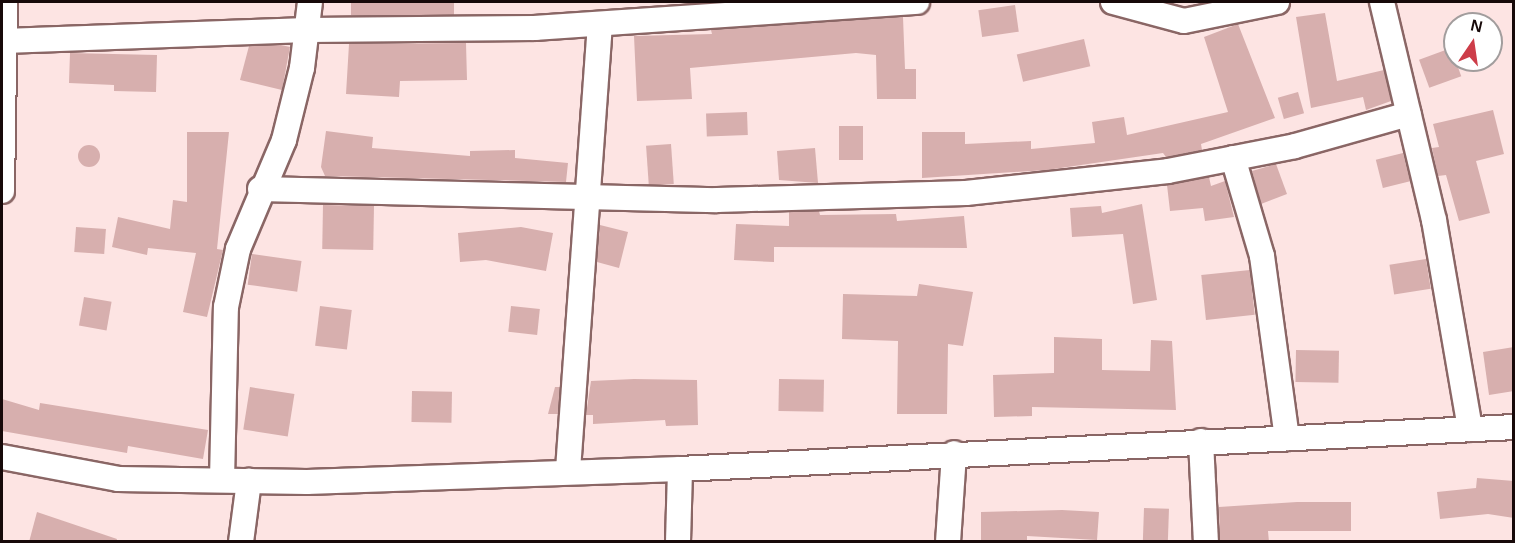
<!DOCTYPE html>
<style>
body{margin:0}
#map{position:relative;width:1515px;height:543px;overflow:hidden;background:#fde4e3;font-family:Helvetica,sans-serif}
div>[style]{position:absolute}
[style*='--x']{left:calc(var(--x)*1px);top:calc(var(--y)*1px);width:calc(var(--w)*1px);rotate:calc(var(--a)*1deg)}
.building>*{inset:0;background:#d7afae;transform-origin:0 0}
.round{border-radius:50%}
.roads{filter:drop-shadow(2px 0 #8a6665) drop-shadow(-2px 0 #8a6665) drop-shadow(0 2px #8a6665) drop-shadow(0 -2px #8a6665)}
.minor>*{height:24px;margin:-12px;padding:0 12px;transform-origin:12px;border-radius:12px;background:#fff}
span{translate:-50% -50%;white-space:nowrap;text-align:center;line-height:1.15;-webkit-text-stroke:4.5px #fff;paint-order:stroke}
.frame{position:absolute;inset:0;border:3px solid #170909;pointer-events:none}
.north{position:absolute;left:1443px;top:12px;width:60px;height:60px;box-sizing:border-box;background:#fff;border:2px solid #a29d9d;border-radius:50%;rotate:13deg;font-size:16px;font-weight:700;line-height:24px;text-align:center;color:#170909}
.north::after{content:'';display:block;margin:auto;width:21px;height:27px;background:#cd3d49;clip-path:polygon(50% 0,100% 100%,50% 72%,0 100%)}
</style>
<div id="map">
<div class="building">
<i style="left:351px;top:2px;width:103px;height:13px"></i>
<i style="left:1015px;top:5px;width:27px;height:37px;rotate:82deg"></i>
<i style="clip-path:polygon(1325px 13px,1337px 81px,1384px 70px,1391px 101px,1366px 110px,1363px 97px,1311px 108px,1296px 17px)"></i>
<i style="clip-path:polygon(903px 17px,905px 69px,916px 69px,916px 99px,877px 99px,876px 55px,856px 53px,690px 68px,692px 99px,637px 101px,634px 36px,712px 34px,711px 30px)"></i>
<i style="clip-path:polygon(1238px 24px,1275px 118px,1201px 144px,1202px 150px,1166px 157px,1163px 153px,1047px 170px,922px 178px,922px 132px,965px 132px,965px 144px,1031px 141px,1031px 149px,1095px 143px,1092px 122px,1124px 117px,1127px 135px,1228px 112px,1204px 37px)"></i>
<i style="left:1084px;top:39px;width:28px;height:69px;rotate:77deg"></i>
<i style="clip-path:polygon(466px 43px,467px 80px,400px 81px,399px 97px,346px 94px,349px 44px)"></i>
<i style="clip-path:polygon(281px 45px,290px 47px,282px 90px,240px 80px,249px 46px)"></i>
<i style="left:1451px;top:48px;width:30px;height:34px;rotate:70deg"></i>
<i style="clip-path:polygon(70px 53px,157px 55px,156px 92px,114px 91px,114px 85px,69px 83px)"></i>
<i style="left:1298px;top:92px;width:22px;height:21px;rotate:74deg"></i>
<i style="clip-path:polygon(1493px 110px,1504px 154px,1476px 161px,1490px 213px,1459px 221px,1446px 175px,1438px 176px,1432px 148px,1439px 147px,1433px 124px)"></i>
<i style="left:747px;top:112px;width:23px;height:41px;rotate:88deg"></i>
<i style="left:839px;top:126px;width:24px;height:34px"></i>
<i style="clip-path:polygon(326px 131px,373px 137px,372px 148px,470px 156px,470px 151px,515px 150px,515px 158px,568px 163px,566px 182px,325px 176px,321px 167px)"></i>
<i style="clip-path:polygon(187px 132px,229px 132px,217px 249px,223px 250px,207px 317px,183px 312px,196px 253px,148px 248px,147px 255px,112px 247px,118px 217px,170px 229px,173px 200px,187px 202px)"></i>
<i style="left:671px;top:144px;width:40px;height:25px;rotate:86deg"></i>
<i class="round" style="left:78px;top:145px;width:22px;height:22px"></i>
<i style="clip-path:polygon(815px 148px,818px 183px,779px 180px,777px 151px)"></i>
<i style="left:1403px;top:153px;width:29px;height:28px;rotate:76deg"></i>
<i style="clip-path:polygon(1276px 164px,1287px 194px,1261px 204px,1252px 171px)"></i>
<i style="clip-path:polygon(1209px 177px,1211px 186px,1225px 181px,1234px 217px,1205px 221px,1203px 208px,1170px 211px,1167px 185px)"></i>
<i style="clip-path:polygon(1142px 204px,1157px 300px,1133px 304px,1123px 234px,1072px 237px,1070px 208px,1101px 206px,1102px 213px)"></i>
<i style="left:323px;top:205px;width:51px;height:44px;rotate:1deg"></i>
<i style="clip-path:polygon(819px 211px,820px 215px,896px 214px,897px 221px,964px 216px,967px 248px,774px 247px,774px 262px,734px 260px,736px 224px,789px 226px,789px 212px)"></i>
<i style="clip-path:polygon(600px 225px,628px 232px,619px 268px,597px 262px)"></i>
<i style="left:76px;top:227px;width:30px;height:25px;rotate:4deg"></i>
<i style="clip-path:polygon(521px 227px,553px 233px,546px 271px,486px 260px,460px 262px,458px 233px)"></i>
<i style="left:252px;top:254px;width:50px;height:31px;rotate:8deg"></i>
<i style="left:1426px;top:259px;width:30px;height:37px;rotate:81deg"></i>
<i style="left:1250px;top:270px;width:45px;height:49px;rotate:84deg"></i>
<i style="clip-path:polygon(919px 284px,973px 292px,963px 346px,948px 344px,947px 414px,897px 414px,898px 341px,842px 339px,843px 294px,917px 296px)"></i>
<i style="left:84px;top:297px;width:28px;height:29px;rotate:10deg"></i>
<i style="left:320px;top:306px;width:32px;height:40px;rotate:7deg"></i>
<i style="left:511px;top:306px;width:29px;height:26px;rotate:6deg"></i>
<i style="clip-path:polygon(1054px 337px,1102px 339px,1102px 370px,1150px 371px,1151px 340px,1172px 341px,1176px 410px,1032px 407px,1032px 416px,994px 417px,993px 375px,1054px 373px)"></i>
<i style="clip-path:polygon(1514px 347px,1514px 391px,1489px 395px,1483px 352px)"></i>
<i style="left:1296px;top:350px;width:43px;height:32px;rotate:1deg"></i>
<i style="clip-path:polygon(634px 379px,697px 380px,698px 425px,666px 426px,665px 420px,593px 424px,593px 415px,586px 415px,591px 381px)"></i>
<i style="left:779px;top:379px;width:45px;height:32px;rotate:1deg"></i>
<i style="left:250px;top:387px;width:45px;height:43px;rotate:9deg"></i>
<i style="clip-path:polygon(555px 387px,560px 387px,558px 414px,548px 414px)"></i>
<i style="left:412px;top:391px;width:40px;height:31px;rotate:1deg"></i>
<i style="clip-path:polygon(2px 399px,39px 410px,40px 403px,208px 430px,203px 459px,128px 446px,127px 453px,2px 431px)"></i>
<i style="clip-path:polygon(1477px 478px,1514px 481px,1514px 518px,1488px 514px,1440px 519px,1437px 492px,1476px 488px)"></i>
<i style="clip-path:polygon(1297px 502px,1351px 502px,1351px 531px,1268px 531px,1269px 542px,1220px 542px,1219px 507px)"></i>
<i style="left:1144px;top:508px;width:25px;height:34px;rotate:2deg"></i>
<i style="clip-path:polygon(1062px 510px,1099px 512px,1097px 540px,1027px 536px,1027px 542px,981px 542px,981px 512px)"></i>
<i style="clip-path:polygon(37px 512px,117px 539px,116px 542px,29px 542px)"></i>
</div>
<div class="roads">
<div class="minor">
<i style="--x:1113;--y:2;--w:73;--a:15"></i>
<i style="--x:1184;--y:21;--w:95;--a:-11.5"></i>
<i style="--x:1382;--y:2;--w:224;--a:76.6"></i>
<i style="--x:1434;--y:220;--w:212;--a:80.2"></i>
<i style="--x:4;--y:41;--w:303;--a:-2.1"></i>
<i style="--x:307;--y:30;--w:228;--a:-0.5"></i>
<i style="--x:535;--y:28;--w:383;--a:-3.9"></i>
<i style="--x:1233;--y:158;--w:102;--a:73.5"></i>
<i style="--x:1262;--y:256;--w:184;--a:82.2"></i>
<i style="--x:260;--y:189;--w:457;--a:1.4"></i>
<i style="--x:717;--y:200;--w:249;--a:-1.6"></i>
<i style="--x:966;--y:193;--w:203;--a:-6.2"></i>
<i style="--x:1168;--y:171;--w:129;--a:-11.1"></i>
<i style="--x:1295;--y:146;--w:118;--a:-15.7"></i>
<i style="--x:2;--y:191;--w:189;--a:-89.1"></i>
<i style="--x:1201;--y:441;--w:101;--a:87.2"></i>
<i style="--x:2;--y:457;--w:118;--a:10.7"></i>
<i style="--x:118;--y:479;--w:189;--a:0.9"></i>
<i style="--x:307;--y:482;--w:373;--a:-2"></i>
<i style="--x:680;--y:469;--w:835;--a:-2.88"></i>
<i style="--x:568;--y:470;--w:446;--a:-85.9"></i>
<i style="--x:222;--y:480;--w:173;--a:-88.7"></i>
<i style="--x:226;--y:307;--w:59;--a:-78.3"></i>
<i style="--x:238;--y:249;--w:118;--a:-67.1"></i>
<i style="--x:284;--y:140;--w:74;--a:-76"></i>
<i style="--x:302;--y:68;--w:66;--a:-83.1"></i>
<i style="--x:241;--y:542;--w:62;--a:-82.5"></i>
<i style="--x:678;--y:542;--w:73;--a:-88.4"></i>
<i style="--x:948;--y:542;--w:89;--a:-86.1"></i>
</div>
</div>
<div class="frame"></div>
<div class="north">N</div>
</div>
